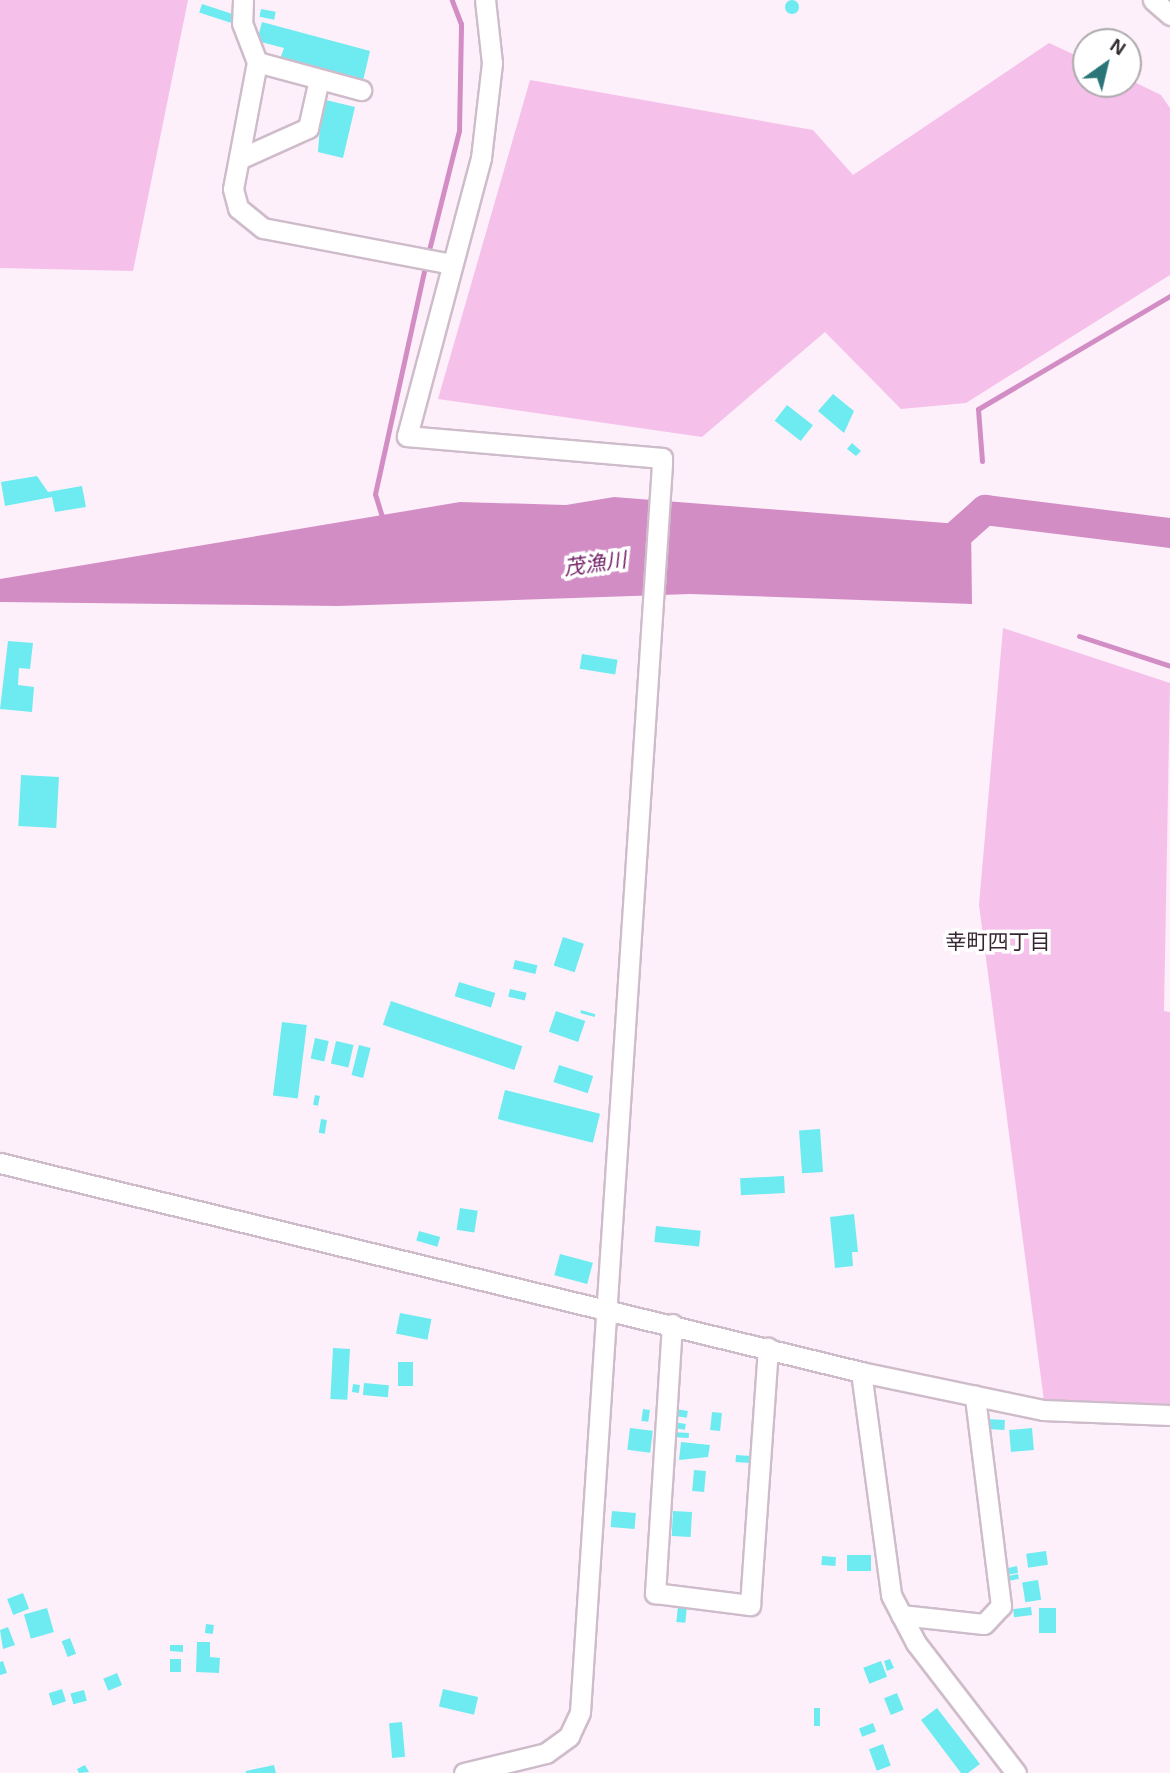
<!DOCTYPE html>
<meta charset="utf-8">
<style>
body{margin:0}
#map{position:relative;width:1170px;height:1773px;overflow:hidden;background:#fdf0fa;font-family:Helvetica,"Noto Sans JP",sans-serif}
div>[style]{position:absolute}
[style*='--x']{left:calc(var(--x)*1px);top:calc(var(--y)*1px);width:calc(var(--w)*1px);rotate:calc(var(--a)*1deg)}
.green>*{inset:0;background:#f5c0ea}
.water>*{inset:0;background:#d38dc5}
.stream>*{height:5px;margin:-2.5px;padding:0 2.5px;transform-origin:2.5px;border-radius:2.5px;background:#d38dc5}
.river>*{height:30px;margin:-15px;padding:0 15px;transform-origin:15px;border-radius:15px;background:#d38dc5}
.building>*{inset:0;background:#6debf0;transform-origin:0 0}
.round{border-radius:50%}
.roads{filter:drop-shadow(2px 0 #cfbccb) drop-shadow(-2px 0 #cfbccb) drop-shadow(0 2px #cfbccb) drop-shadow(0 -2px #cfbccb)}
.minor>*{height:19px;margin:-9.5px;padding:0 9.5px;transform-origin:9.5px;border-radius:9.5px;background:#fff}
span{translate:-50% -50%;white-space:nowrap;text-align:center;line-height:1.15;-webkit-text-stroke:7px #fff;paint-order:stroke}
.water-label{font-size:21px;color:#732268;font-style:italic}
.neighbourhood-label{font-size:21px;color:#352632}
.north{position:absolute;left:1072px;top:28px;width:70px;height:70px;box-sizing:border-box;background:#fff;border:2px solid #adaaac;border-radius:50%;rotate:34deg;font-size:19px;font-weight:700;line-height:28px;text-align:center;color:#322a30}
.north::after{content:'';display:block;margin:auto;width:24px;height:32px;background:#2a7578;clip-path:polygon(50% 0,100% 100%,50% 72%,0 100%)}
</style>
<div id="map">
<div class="green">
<i style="clip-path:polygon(0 0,188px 0,133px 271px,0 268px)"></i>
<i style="clip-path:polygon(1049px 43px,1086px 60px,1086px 84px,1128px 79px,1161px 95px,1170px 108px,1170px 275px,966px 403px,901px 409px,825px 332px,702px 437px,438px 399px,530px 80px,813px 130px,853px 175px)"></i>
<i style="clip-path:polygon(1003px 628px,1170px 683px,1164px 1011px,1170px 1012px,1170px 1404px,1044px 1401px,979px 905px)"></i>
</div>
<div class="water">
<i style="clip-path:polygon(614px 497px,971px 525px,972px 604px,690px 594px,338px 606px,0 602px,0 579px,460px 502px,566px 505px)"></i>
</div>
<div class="stream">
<i style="--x:428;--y:254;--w:127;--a:-75.9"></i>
<i style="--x:459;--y:131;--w:107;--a:-88.9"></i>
<i style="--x:461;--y:24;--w:26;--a:-111"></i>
<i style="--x:982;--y:461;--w:52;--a:-94.4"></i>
<i style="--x:978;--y:409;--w:223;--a:-30.5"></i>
<i style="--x:383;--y:520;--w:27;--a:-107"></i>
<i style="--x:375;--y:494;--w:237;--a:-77.6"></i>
<i style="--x:1079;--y:636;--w:96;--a:18.2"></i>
</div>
<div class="river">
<i style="--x:939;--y:551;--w:62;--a:-41.7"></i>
<i style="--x:985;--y:510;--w:186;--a:7.1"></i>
</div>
<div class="building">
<i class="round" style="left:785px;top:0;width:14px;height:14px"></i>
<i style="left:202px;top:4px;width:33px;height:9px;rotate:18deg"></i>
<i style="left:261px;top:9px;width:15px;height:8px;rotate:11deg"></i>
<i style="clip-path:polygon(262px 22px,370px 51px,363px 81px,280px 59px,284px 48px,257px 41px)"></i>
<i style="clip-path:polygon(322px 99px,355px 107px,343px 158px,318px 152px)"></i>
<i style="clip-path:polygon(833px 394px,854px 411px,844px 433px,818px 411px)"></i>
<i style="left:787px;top:405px;width:33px;height:20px;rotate:38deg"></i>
<i style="clip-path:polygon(852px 443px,861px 451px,856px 456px,847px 449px)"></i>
<i style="clip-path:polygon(37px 476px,48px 492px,82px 486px,86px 507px,55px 512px,52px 497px,5px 506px,1px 482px)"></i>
<i style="clip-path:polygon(8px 641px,33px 643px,30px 669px,19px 668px,18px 685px,34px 687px,32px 712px,0 709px)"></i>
<i style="left:582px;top:654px;width:36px;height:15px;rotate:9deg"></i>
<i style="left:21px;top:775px;width:38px;height:51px;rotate:3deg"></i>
<i style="left:563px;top:937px;width:22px;height:30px;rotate:18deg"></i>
<i style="left:515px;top:960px;width:23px;height:9px;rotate:13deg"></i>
<i style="left:459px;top:982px;width:38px;height:15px;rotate:17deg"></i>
<i style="left:510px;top:989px;width:17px;height:8px;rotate:13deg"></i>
<i style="left:391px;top:1001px;width:139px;height:25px;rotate:19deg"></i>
<i style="left:581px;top:1010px;width:15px;height:3px;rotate:16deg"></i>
<i style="left:556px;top:1011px;width:31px;height:22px;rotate:19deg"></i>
<i style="left:282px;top:1022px;width:25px;height:74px;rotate:7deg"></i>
<i style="left:315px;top:1038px;width:14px;height:21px;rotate:12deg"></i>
<i style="left:336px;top:1041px;width:18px;height:23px;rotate:13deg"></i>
<i style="left:359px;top:1045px;width:12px;height:31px;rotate:14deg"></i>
<i style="left:559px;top:1065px;width:36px;height:18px;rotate:18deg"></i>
<i style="left:505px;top:1090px;width:98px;height:30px;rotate:14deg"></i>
<i style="left:315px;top:1095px;width:5px;height:10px;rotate:11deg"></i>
<i style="left:321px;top:1119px;width:6px;height:14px;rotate:9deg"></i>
<i style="left:820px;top:1129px;width:43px;height:21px;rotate:86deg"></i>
<i style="left:784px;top:1176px;width:17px;height:44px;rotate:87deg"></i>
<i style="left:460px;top:1208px;width:18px;height:22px;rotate:9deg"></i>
<i style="clip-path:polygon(854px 1214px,858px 1252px,852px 1252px,853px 1266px,835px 1268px,830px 1217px)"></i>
<i style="left:656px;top:1226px;width:45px;height:16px;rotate:6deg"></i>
<i style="left:419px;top:1231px;width:22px;height:10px;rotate:16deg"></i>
<i style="left:560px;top:1254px;width:34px;height:22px;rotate:15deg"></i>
<i style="left:400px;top:1313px;width:32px;height:21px;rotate:11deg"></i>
<i style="left:333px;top:1348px;width:17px;height:51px;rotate:3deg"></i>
<i style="left:398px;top:1362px;width:15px;height:24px"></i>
<i style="left:364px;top:1383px;width:25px;height:12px;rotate:5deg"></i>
<i style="left:353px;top:1384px;width:7px;height:8px;rotate:8deg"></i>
<i style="left:643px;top:1409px;width:7px;height:12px;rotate:8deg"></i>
<i style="left:676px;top:1409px;width:12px;height:7px;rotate:9deg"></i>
<i style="left:712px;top:1412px;width:10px;height:18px;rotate:6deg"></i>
<i style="left:987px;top:1419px;width:18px;height:10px;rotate:3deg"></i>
<i style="left:674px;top:1422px;width:12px;height:6px;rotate:9deg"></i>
<i style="left:630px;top:1428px;width:23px;height:22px;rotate:7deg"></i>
<i style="left:1032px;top:1428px;width:22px;height:23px;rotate:85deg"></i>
<i style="left:672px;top:1432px;width:17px;height:5px;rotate:3deg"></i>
<i style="clip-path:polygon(681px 1442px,710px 1445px,708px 1457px,679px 1460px)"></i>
<i style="left:736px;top:1455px;width:15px;height:7px;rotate:4deg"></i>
<i style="left:694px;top:1470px;width:12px;height:21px;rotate:5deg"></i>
<i style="left:612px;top:1511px;width:24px;height:16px;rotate:5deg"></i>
<i style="left:673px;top:1511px;width:19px;height:25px;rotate:3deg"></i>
<i style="left:1046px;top:1551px;width:14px;height:20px;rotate:82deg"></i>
<i style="left:871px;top:1555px;width:16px;height:24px;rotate:90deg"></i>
<i style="left:822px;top:1556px;width:14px;height:9px;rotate:4deg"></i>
<i style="clip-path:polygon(1017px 1566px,1018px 1573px,1005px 1575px,1004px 1569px)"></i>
<i style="left:1018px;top:1574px;width:5px;height:12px;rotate:79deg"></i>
<i style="left:1038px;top:1580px;width:20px;height:16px;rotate:81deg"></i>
<i style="left:23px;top:1593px;width:17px;height:17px;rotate:69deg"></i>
<i style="left:678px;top:1606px;width:9px;height:16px;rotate:6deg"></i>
<i style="left:1031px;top:1607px;width:8px;height:18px;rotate:83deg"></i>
<i style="left:47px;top:1608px;width:25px;height:24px;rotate:74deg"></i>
<i style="left:1039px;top:1608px;width:17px;height:25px"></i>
<i style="left:206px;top:1624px;width:8px;height:9px;rotate:7deg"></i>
<i style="clip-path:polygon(8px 1627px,15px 1645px,3px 1649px,0 1630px)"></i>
<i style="left:70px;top:1638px;width:17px;height:9px;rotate:69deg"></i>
<i style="clip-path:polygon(197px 1642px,210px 1642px,210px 1657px,220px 1658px,219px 1673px,196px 1672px)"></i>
<i style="clip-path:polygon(170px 1645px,183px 1645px,183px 1652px,170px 1651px)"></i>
<i style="left:170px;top:1659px;width:11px;height:13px"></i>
<i style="clip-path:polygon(890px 1659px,894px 1668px,887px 1671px,884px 1661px)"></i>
<i style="clip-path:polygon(3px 1661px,7px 1673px,0 1675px,0 1662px)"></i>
<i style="left:881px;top:1661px;width:17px;height:19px;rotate:69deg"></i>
<i style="left:117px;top:1673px;width:13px;height:15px;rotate:67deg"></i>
<i style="left:62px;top:1689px;width:13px;height:14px;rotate:72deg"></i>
<i style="left:443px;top:1689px;width:36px;height:18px;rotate:13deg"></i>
<i style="left:84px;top:1690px;width:11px;height:14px;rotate:75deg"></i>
<i style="left:897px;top:1693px;width:18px;height:14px;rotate:68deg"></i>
<i style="left:814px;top:1708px;width:6px;height:18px"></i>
<i style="clip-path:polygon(937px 1708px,980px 1764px,968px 1773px,961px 1773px,921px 1720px)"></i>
<i style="left:402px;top:1722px;width:35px;height:13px;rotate:85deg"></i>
<i style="left:873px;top:1723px;width:9px;height:15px;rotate:69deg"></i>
<i style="left:883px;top:1744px;width:23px;height:15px;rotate:70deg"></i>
<i style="clip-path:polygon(85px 1765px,89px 1772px,79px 1773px,77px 1769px)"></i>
<i style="clip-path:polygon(274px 1765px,276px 1773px,246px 1773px,246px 1771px)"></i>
</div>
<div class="roads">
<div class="minor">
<i style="--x:243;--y:0;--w:23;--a:92"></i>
<i style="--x:242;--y:23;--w:42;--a:69"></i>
<i style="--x:257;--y:62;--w:129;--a:100.7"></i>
<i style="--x:233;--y:189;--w:20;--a:75"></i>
<i style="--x:238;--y:208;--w:32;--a:39"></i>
<i style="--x:263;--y:228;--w:192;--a:10.8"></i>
<i style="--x:1153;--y:0;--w:23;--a:41"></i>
<i style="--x:257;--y:62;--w:108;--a:15.1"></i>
<i style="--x:239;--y:159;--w:76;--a:-24.2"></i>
<i style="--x:308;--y:128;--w:50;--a:-77.3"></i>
<i style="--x:0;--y:1163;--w:886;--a:13.64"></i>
<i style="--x:861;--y:1372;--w:186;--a:11.8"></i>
<i style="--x:1043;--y:1410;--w:127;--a:2.3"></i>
<i style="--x:672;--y:1324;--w:270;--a:93.6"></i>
<i style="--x:655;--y:1593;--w:96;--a:7.2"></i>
<i style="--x:750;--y:1605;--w:258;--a:-86"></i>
<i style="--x:861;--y:1372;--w:225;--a:82.3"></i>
<i style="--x:891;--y:1595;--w:54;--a:62.5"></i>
<i style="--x:916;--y:1643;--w:164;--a:52.4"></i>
<i style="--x:901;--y:1615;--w:83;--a:6.2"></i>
<i style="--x:984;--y:1624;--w:25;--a:-47"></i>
<i style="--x:1001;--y:1606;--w:212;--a:-97.1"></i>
<i style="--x:464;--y:1773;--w:84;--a:-13.7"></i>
<i style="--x:546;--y:1753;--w:29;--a:-36"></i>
<i style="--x:569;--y:1736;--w:26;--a:-65"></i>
<i style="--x:580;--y:1712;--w:1252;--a:-86.24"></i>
<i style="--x:662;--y:463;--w:5;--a:-90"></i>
<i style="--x:662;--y:458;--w:256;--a:-175.1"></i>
<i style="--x:407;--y:436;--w:288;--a:-75.1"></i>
<i style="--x:481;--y:158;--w:96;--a:-83.4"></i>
<i style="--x:492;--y:63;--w:63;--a:-96.3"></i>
</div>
</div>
<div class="water-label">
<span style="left:595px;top:564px;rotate:-8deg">茂漁川</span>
</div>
<div class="neighbourhood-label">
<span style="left:998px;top:942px">幸町四丁目</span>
</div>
<div class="north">N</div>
</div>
